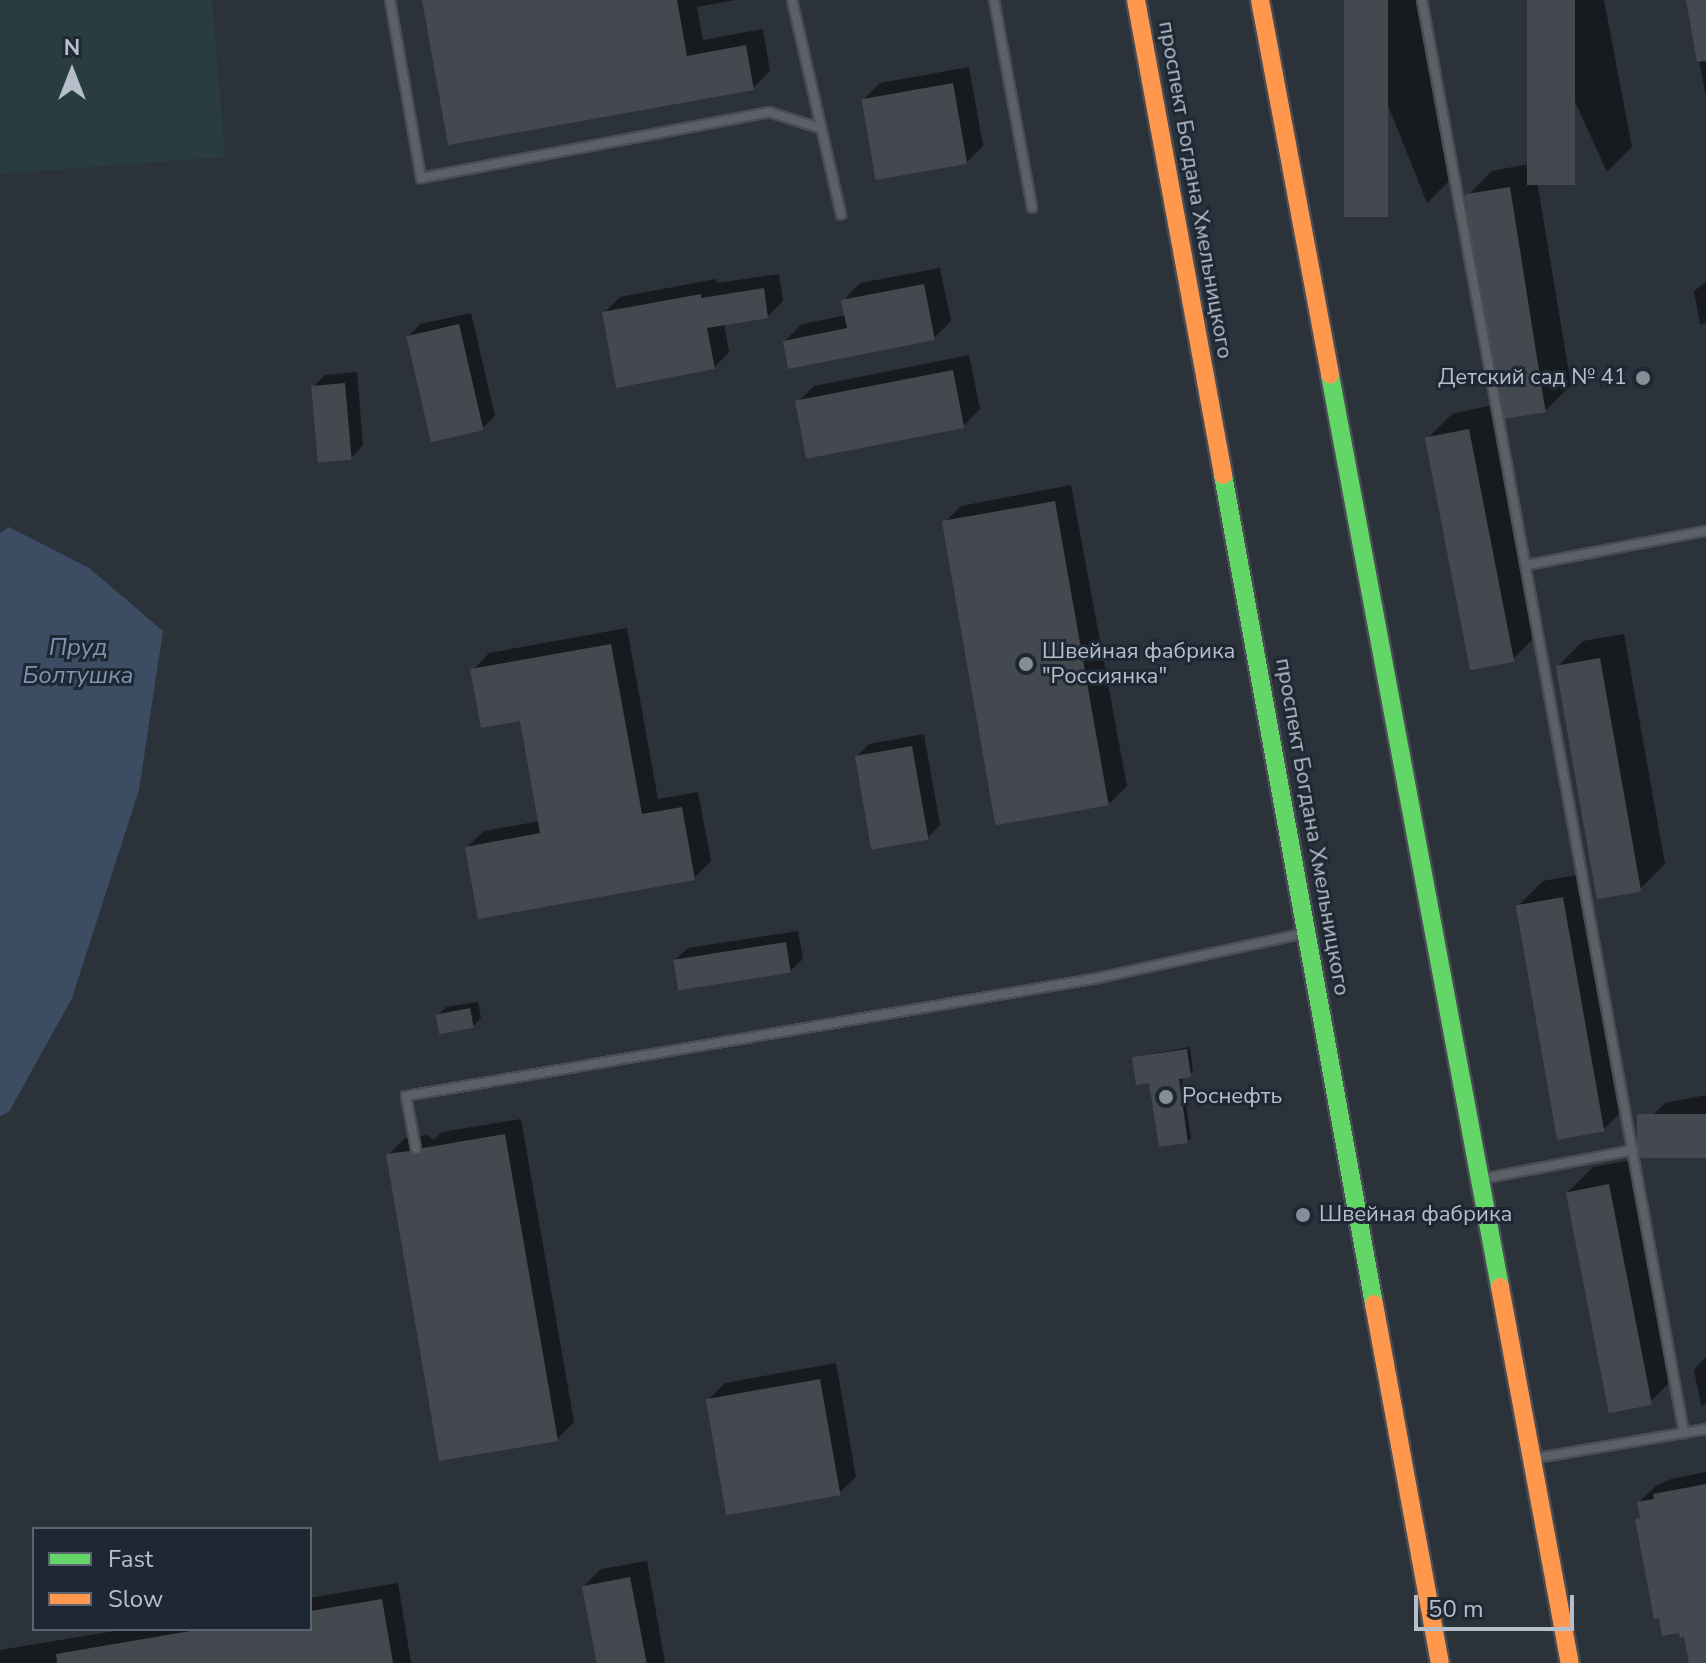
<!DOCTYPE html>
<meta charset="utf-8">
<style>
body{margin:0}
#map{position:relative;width:1706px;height:1663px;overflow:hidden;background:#2c3239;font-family:"Nunito Sans",sans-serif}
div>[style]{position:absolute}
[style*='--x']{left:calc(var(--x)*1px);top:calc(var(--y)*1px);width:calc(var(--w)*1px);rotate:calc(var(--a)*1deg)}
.green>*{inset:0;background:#293c3f}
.water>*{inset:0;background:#3b4c63}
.shadow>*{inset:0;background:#0007}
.building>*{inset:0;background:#44494f;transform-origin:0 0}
.roads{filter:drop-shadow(2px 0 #4a4e54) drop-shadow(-2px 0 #4a4e54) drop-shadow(0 2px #4a4e54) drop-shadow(0 -2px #4a4e54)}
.lane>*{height:8px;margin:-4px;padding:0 4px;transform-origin:4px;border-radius:4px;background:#5c6067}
.fast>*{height:18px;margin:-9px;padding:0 9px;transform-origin:9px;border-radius:9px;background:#63d668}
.slow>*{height:18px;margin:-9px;padding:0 9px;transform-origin:9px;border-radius:9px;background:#ff974d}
.dots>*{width:22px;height:22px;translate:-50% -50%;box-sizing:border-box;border:4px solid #1e2834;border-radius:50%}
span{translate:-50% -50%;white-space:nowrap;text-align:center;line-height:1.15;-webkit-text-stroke:6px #1e2834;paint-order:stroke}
.street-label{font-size:22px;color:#b6beca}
.poi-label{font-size:22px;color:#b6beca}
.right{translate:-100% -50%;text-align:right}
.left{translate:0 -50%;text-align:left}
.water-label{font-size:24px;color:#7e95b0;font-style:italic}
.legend{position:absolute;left:32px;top:1527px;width:280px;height:104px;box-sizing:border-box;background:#1e2834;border:2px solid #5b6470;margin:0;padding:10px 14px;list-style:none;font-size:24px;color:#b6beca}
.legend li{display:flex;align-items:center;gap:16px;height:40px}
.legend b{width:40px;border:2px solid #5b6470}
.north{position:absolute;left:32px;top:32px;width:80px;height:80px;-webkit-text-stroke:6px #1e2834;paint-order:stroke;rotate:0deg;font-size:22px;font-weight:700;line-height:32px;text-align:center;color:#b6beca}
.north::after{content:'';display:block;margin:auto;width:28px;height:36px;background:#b6beca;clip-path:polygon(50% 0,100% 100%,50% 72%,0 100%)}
.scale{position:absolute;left:1414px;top:1595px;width:160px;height:36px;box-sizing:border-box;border:4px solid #b6beca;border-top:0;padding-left:10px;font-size:24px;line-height:28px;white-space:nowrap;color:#b6beca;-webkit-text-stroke:6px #1e2834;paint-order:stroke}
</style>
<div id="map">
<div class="green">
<i style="clip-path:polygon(0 0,212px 0,225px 157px,0 174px)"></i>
</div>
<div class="water">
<i style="clip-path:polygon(9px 527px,89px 568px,163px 631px,139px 790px,72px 998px,9px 1112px,0 1116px,0 533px)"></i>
</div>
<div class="shadow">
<i style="clip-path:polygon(424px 0,735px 0,697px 7px,703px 40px,763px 29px,770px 71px,753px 88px)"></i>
<i style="clip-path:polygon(1346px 0,1418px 0,1452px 178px,1427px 203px)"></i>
<i style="clip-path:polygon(1529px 0,1604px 0,1632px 147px,1607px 172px)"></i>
<i style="clip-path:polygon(1688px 0,1706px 0,1706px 97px)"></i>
<i style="clip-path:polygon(969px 67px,983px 146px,966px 163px,863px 100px,880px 83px)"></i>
<i style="clip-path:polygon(1534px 163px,1571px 385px,1546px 410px,1467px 196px,1492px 171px)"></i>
<i style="clip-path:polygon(940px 268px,951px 321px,934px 338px,785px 341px,802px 324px,847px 315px,844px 300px,860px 283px)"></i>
<i style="clip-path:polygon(779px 274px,783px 301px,768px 316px,724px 323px,729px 352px,714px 368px,604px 313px,620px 297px,716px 279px,717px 283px)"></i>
<i style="clip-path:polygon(1706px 282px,1706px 323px,1700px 324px,1694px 291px)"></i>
<i style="clip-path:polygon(471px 313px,495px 416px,482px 428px,408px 337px,420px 324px)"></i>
<i style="clip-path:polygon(969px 355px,980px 409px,963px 426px,797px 403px,814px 386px)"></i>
<i style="clip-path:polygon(357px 372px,363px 445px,351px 458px,313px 387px,325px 375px)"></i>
<i style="clip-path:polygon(1493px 405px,1537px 635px,1512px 660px,1427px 439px,1452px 414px)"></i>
<i style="clip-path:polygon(1071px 485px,1127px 786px,1110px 803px,944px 523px,961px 506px)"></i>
<i style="clip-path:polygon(627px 628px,658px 799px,698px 792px,711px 861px,694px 878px,467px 847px,484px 831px,540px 821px,522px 719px,473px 670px,489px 653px)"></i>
<i style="clip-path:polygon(1624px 634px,1665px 864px,1640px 889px,1558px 666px,1583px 641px)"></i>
<i style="clip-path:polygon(924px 734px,940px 825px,928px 837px,857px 756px,869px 744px)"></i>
<i style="clip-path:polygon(1587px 873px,1629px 1104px,1604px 1129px,1518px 906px,1543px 881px)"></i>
<i style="clip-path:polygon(798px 931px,803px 959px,790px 971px,675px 960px,688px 948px)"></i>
<i style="clip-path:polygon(478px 1002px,481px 1018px,473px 1026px,438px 1015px,446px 1007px)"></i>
<i style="clip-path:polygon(1190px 1047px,1193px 1072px,1182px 1077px,1191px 1138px,1188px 1141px,1134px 1057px)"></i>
<i style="clip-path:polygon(1706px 1095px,1706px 1156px,1640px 1128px,1665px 1103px)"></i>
<i style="clip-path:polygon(521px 1119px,574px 1422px,557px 1439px,388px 1155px,405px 1138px,427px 1135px,434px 1140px,442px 1132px)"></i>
<i style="clip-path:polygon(1633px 1160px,1674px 1378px,1649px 1403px,1568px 1192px,1593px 1167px)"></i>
<i style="clip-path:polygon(1706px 1357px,1706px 1404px,1701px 1405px,1694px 1370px)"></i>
<i style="clip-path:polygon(836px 1363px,856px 1477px,839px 1493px,708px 1400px,725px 1383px)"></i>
<i style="clip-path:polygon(1706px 1472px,1706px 1663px,1691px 1663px,1686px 1635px,1638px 1520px,1642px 1515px,1639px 1502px,1656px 1486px,1671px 1479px)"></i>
<i style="clip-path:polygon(647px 1561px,665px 1663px,598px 1663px,584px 1586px,601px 1569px)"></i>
<i style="clip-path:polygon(398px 1583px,411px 1663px,0 1663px,0 1650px,127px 1629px,310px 1629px,310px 1598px)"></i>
</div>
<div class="building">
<i style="clip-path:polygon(422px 0,677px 0,687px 56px,746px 45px,754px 90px,448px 145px)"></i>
<i style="left:1344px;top:0;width:44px;height:217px"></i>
<i style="left:1527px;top:0;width:48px;height:185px"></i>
<i style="clip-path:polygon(1686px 0,1706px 0,1706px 61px,1697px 62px)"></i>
<i style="left:953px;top:83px;width:82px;height:93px;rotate:80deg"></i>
<i style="left:1510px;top:187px;width:228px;height:46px;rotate:81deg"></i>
<i style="clip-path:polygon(924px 284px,935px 340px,788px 369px,783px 341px,847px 328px,841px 300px)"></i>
<i style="clip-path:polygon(764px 288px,768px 318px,707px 328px,715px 369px,616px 388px,602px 312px,701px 294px,701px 298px)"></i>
<i style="left:459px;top:324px;width:109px;height:54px;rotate:77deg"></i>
<i style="left:953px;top:370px;width:59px;height:161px;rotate:79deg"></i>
<i style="left:345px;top:383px;width:77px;height:34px;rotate:85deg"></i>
<i style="left:1469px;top:429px;width:237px;height:45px;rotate:79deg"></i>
<i style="left:1055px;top:501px;width:309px;height:115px;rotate:80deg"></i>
<i style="clip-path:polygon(611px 644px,642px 814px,682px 807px,695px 880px,478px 919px,465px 847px,540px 833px,520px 721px,481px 728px,470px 669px)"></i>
<i style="left:1600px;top:658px;width:237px;height:45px;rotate:80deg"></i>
<i style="left:912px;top:746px;width:95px;height:58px;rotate:80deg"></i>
<i style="left:1563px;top:897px;width:238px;height:48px;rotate:80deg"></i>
<i style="left:786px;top:942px;width:31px;height:114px;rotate:81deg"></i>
<i style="left:470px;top:1008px;width:20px;height:35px;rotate:79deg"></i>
<i style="clip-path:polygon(1187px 1049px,1191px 1077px,1179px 1079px,1188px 1143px,1159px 1147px,1149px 1083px,1136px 1085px,1132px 1057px)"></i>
<i style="left:1706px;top:1114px;width:44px;height:69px;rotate:90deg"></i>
<i style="clip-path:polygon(505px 1134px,558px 1441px,439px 1461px,386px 1154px,409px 1151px,417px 1156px,423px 1148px)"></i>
<i style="left:1609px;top:1184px;width:225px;height:44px;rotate:79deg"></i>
<i style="left:820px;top:1379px;width:118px;height:116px;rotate:80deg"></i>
<i style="clip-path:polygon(1706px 1484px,1706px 1663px,1689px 1663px,1684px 1637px,1680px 1638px,1679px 1633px,1662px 1636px,1659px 1618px,1654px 1619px,1635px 1519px,1640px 1518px,1637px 1502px,1654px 1499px,1653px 1494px)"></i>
<i style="left:630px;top:1577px;width:87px;height:49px;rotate:79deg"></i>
<i style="clip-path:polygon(382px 1599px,393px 1663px,57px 1663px,56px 1654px,202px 1629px,310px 1629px,310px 1611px)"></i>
</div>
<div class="roads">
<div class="lane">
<i style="--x:390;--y:0;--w:181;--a:80.1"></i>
<i style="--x:421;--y:178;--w:354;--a:-10.7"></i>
<i style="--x:769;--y:112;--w:52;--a:17.7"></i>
<i style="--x:792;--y:0;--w:220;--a:77.1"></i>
<i style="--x:994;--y:0;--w:211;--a:79.6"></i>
<i style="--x:1422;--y:0;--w:1457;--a:79.64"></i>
<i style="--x:1527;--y:565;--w:182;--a:-10.8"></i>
<i style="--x:416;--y:1149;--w:54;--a:-100.7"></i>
<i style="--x:406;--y:1096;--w:697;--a:-9.67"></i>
<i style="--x:1093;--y:979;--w:214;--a:-12.2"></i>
<i style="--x:1481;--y:1179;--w:155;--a:-10.8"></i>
<i style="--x:1537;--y:1458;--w:171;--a:-9.7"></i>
</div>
<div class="fast">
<i style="--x:1330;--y:375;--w:928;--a:79.44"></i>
<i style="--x:1223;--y:475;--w:843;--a:79.68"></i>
</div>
<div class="slow">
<i style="--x:1136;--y:0;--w:483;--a:79.6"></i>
<i style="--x:1260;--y:0;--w:381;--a:79.4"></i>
<i style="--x:1500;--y:1287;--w:382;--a:79.5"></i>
<i style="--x:1374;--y:1304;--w:365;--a:79.6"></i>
</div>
</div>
<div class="dots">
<i style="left:1643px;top:378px;background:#868d97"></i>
<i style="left:1026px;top:664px;background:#868d97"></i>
<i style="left:1166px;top:1097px;background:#868d97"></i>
<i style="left:1303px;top:1215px;background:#868d97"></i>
</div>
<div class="street-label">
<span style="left:1195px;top:190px;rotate:80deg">проспект Богдана Хмельницкого</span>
<span style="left:1312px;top:827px;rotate:80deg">проспект Богдана Хмельницкого</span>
</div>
<div class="poi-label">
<span class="right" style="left:1627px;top:378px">Детский сад № 41</span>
<span class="left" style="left:1042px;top:664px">Швейная фабрика<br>"Россиянка"</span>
<span class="left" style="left:1182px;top:1097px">Роснефть</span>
<span class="left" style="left:1319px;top:1215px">Швейная фабрика</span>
</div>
<div class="water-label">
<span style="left:78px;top:662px">Пруд<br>Болтушка</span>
</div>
<ul class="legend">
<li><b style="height:10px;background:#63d668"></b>Fast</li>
<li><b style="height:10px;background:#ff974d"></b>Slow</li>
</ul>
<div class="north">N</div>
<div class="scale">50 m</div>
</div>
